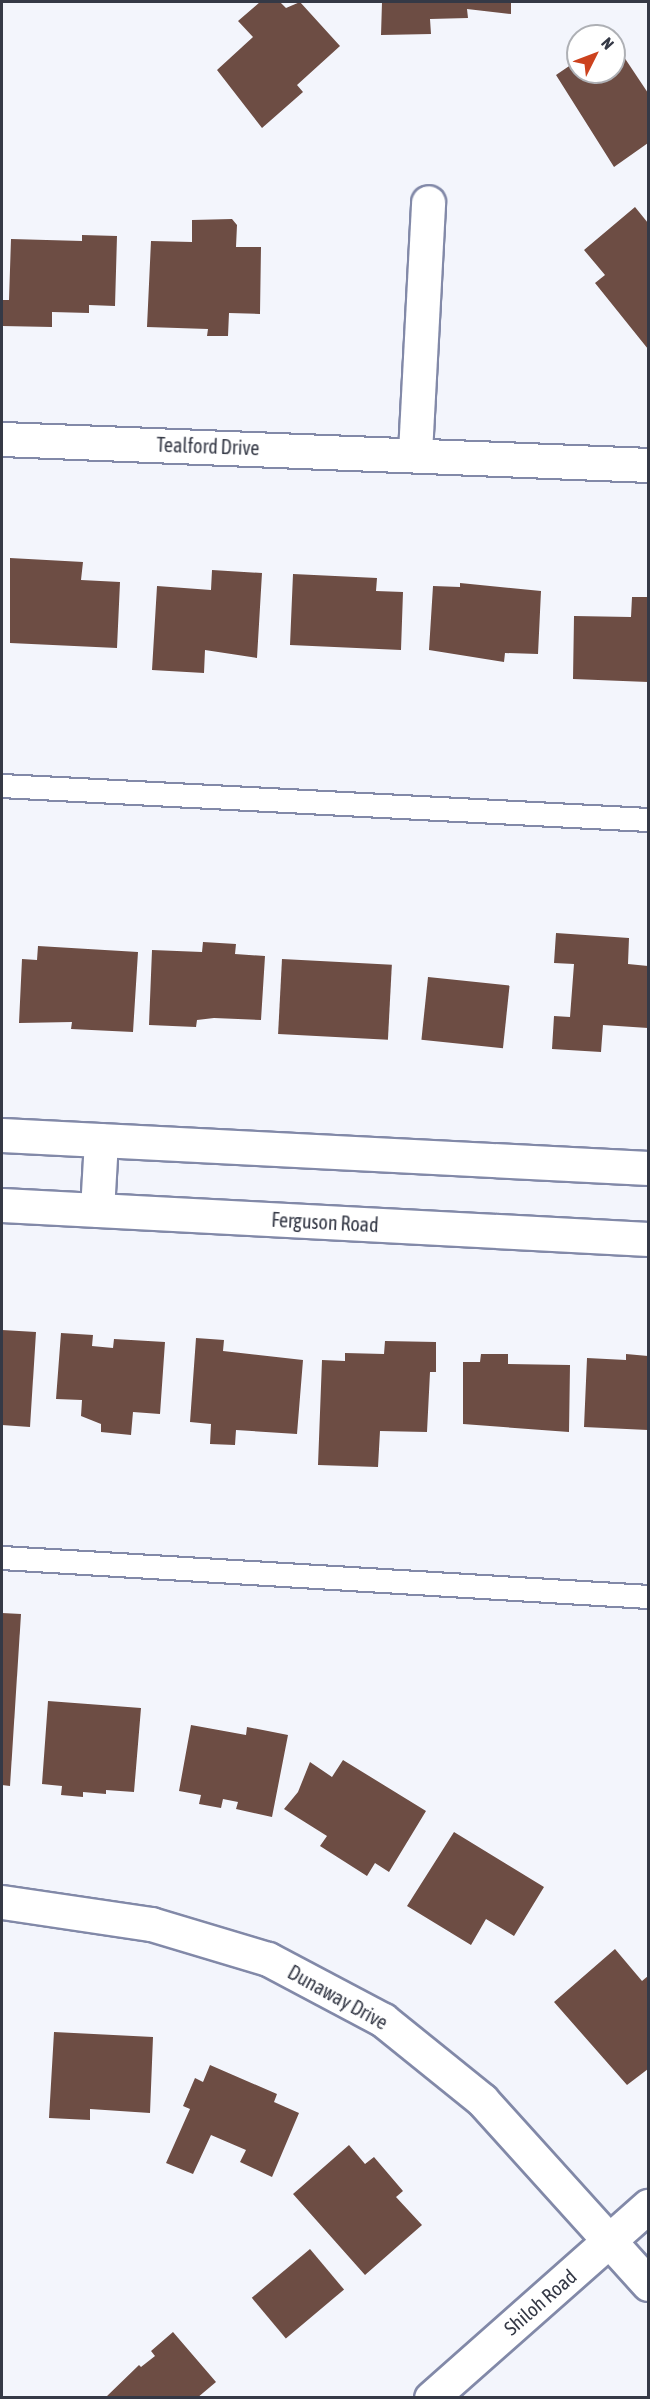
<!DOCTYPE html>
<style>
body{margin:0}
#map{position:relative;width:650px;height:2399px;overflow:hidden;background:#f3f5fc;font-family:"Asap Condensed",sans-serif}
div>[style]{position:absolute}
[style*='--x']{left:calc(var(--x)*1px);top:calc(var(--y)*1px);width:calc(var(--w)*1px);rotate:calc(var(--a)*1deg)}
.building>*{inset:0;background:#6d4d44;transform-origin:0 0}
.roads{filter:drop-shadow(2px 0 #8289a8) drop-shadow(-2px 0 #8289a8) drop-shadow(0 2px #8289a8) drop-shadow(0 -2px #8289a8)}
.lane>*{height:22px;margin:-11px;padding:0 11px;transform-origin:11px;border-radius:11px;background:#fff}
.street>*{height:33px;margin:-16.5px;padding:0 16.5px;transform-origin:16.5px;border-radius:16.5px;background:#fff}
.secondary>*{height:33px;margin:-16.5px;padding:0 16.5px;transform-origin:16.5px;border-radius:16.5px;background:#fff}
span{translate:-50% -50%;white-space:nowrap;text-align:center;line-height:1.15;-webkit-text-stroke:6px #fff;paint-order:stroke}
.street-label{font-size:20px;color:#353946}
.frame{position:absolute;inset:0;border:3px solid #353946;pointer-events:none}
.north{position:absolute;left:566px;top:24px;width:60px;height:60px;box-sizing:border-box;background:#fff;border:2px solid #aeb0b5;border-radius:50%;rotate:48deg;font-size:16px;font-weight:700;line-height:24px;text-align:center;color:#353946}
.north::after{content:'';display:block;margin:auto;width:21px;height:27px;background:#cc421e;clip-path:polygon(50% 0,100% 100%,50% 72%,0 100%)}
</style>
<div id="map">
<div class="building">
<i style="clip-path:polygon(260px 2px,280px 2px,286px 8px,300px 2px,340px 46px,297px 85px,303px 92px,262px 128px,217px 70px,253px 37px,238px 21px)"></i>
<i style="clip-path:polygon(382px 2px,511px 2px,511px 14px,467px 9px,468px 18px,430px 19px,431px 34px,381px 35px)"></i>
<i style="clip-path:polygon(614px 42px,648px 93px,648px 143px,614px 167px,556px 75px,578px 60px,578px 72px,614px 72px)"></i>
<i style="clip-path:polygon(635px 207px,648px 223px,648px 349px,595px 283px,605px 275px,584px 250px)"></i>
<i style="clip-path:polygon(232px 219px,237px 225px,236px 247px,261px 247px,260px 314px,229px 313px,228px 336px,207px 336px,208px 329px,147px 327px,151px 241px,192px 242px,192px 220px)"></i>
<i style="clip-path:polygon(82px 235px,117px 236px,115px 306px,89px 305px,89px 313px,52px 312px,52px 327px,2px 326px,3px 300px,9px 300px,11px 239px,82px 241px)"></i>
<i style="clip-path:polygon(10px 558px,83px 562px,81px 580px,120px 582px,117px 648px,10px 643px)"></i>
<i style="clip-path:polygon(212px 570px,262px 573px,257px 658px,205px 650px,204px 673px,152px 670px,157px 586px,211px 590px)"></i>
<i style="clip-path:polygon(293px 574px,377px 578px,376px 591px,403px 592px,401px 650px,290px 645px)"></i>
<i style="clip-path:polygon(460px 583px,541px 591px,538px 654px,505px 653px,504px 662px,429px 650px,433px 586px,460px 587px)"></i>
<i style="clip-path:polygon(632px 597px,648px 597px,648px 682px,573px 679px,574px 616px,631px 617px)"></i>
<i style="clip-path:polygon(556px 933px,629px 938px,628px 964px,648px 966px,648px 1028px,603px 1025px,601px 1052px,552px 1049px,554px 1016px,570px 1017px,574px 964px,554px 963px)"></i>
<i style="clip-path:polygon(203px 942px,236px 944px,235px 954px,265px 956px,261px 1020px,214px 1018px,197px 1020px,196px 1027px,149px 1025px,152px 950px,202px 952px)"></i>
<i style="clip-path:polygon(38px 946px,138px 952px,133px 1032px,71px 1029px,72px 1022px,19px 1023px,22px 959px,37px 960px)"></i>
<i style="left:282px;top:959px;width:110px;height:75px;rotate:3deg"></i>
<i style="left:428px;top:977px;width:82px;height:63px;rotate:6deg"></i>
<i style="clip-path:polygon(2px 1330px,36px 1332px,30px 1427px,2px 1425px)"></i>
<i style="clip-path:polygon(61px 1333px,93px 1335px,92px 1346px,113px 1348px,114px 1339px,165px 1342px,160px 1414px,133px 1412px,131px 1435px,101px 1432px,101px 1424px,81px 1416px,82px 1400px,56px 1399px)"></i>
<i style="clip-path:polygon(196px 1338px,224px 1340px,223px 1351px,303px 1360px,297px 1434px,236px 1430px,235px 1445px,210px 1444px,211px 1424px,190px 1422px)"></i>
<i style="clip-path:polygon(385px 1341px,436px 1342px,436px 1372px,430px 1372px,427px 1432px,380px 1431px,378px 1467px,318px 1465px,322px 1360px,345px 1361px,345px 1353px,384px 1354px)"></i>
<i style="clip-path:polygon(481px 1354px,508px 1354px,508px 1364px,570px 1365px,569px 1432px,463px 1424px,463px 1362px,480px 1362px)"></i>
<i style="clip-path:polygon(626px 1354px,648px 1356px,648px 1430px,584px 1427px,587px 1358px,626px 1360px)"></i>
<i style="clip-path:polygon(2px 1613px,21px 1614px,10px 1786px,2px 1785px)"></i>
<i style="clip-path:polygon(48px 1701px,141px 1708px,134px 1792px,106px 1790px,106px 1794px,83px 1792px,83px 1797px,61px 1795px,62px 1786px,42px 1784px)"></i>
<i style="clip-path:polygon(191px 1725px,246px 1735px,247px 1727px,288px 1735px,272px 1817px,236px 1809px,238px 1802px,223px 1799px,221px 1808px,199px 1804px,201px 1795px,179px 1791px)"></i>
<i style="clip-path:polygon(343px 1760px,426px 1811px,389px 1872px,375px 1863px,367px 1876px,320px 1846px,327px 1836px,284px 1809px,298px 1792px,310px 1762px,332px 1777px)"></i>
<i style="clip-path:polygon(454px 1832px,544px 1887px,514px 1936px,486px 1919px,471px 1945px,407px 1906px)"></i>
<i style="clip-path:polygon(615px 1949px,642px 1981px,648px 1976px,648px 2069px,627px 2085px,554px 2002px)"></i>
<i style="clip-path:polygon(54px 2032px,153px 2037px,150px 2113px,90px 2109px,90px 2120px,49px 2118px)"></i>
<i style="clip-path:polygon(210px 2065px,277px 2094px,274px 2102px,299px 2113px,272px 2177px,240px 2162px,246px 2150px,211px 2135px,193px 2174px,166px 2163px,190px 2109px,183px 2106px,195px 2078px,203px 2082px)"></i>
<i style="clip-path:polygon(349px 2145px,365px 2164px,374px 2157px,403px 2191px,396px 2197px,422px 2225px,365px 2275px,293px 2194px)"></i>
<i style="left:310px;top:2249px;width:53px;height:76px;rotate:50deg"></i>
<i style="clip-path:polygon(173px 2332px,216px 2382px,197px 2398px,105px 2398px,139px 2365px,141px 2367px,155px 2356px,151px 2351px)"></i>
</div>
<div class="roads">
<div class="lane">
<i style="--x:2;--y:786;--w:647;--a:3.01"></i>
<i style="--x:2;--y:1558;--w:647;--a:3.45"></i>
</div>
<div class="street">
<i style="--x:2;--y:439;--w:647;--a:2.3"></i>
<i style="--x:415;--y:453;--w:251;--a:-87"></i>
<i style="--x:2;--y:1902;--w:151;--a:8.4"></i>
<i style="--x:151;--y:1924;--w:122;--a:16.7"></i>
<i style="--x:268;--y:1959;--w:130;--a:27.9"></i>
<i style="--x:383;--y:2020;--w:127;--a:38.9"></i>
<i style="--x:482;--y:2100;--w:248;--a:47.9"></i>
<i style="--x:431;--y:2398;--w:290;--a:-41.5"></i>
</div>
<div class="secondary">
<i style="--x:2;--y:1135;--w:647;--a:2.92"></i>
<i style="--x:2;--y:1205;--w:647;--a:3.01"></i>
<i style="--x:97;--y:1210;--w:70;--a:-86.7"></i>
</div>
</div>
<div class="street-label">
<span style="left:208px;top:446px;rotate:2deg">Tealford Drive</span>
<span style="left:325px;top:1222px;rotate:3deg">Ferguson Road</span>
<span style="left:338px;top:1997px;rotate:29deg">Dunaway Drive</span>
<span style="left:540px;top:2302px;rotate:-41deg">Shiloh Road</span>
</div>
<div class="frame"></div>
<div class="north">N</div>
</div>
